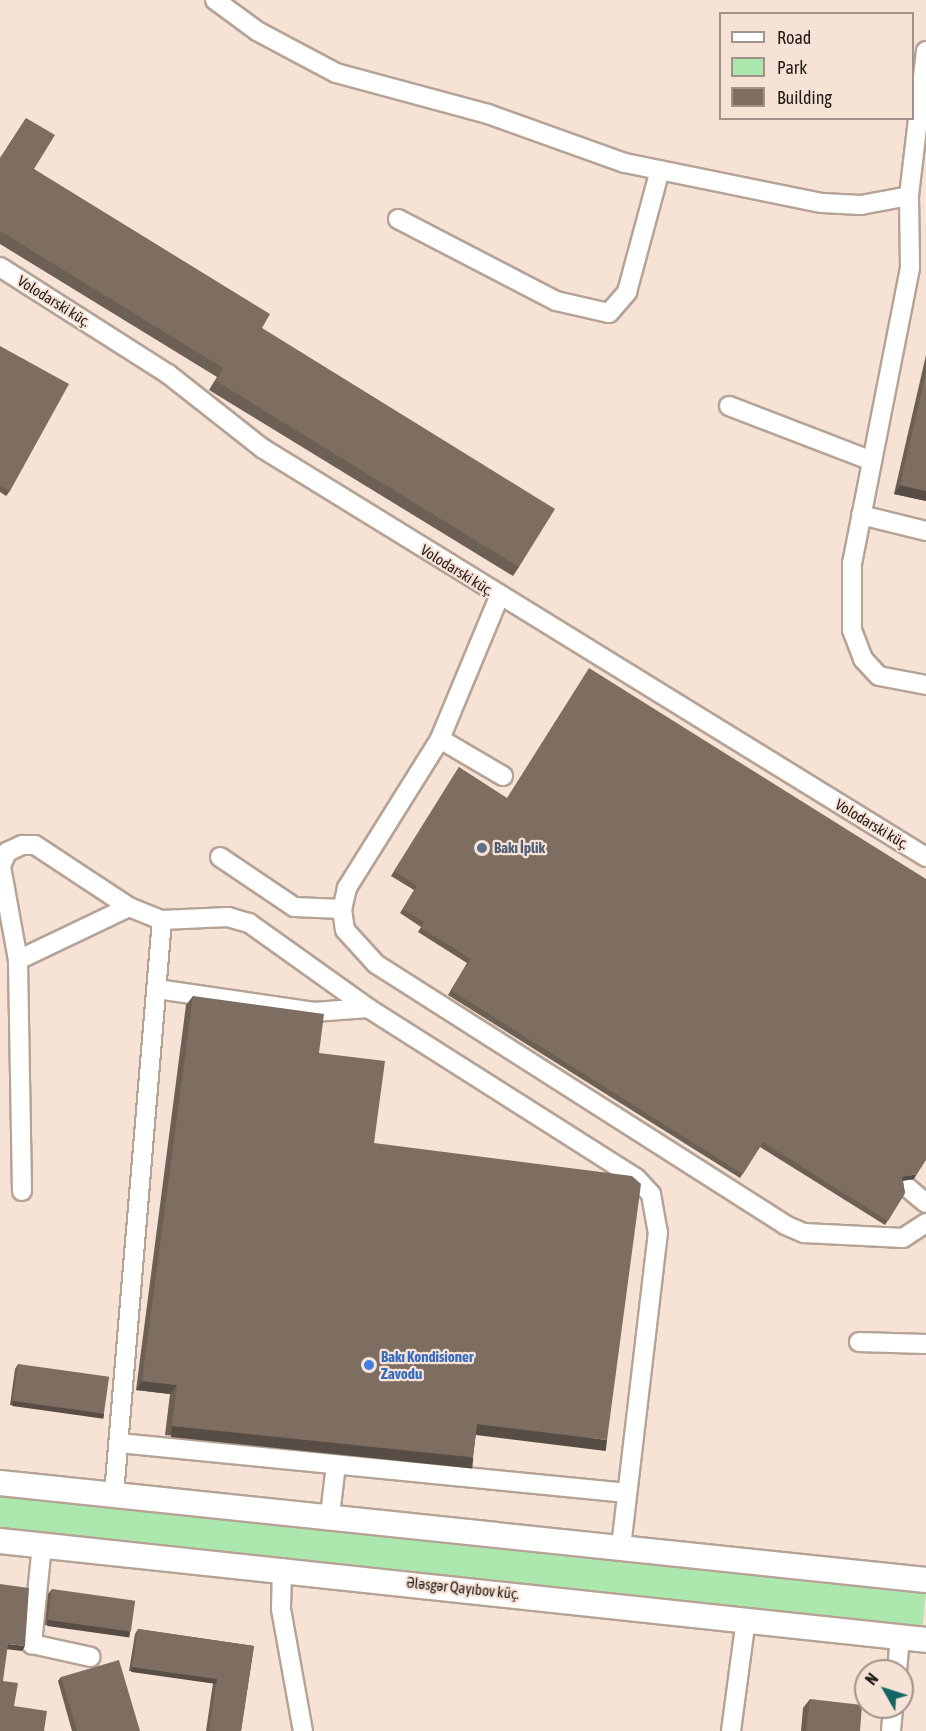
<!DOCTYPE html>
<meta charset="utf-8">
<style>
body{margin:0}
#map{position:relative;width:926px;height:1731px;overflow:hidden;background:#f7e3d6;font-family:"Asap Condensed",sans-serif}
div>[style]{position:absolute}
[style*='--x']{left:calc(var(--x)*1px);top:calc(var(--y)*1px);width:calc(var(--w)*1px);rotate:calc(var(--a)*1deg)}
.green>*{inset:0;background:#ace7ad;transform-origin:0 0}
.roads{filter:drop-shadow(2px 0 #b5a396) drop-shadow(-2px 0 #b5a396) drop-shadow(0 2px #b5a396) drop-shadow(0 -2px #b5a396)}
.minor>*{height:18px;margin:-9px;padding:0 9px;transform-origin:9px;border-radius:9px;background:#fff}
.major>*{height:24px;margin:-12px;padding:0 12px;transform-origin:12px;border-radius:12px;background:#fff}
.wall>*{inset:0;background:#6c5f53}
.shaded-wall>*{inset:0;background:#584d44;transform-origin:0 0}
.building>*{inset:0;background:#7e6e61;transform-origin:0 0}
.dots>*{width:16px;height:16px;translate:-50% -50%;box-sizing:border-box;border:3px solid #f7e3d6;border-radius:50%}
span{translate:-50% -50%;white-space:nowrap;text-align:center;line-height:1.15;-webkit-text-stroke:4.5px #f7e3d6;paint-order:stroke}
.street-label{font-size:15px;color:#211a15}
.service-label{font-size:15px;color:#4e5e75;font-weight:700}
.left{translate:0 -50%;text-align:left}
.shop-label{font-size:15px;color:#366cbe;font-weight:700}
.legend{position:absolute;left:719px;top:12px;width:195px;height:108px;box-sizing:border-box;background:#f7e3d6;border:2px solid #a19389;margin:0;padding:8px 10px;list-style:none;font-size:18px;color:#211a15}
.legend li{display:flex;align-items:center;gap:12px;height:30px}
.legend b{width:30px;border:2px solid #a19389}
.north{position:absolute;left:854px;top:1659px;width:60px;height:60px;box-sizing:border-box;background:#f7e3d6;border:2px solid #a19389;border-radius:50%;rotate:309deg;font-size:16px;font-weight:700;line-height:24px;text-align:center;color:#211a15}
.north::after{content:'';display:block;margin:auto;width:21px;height:27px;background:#166565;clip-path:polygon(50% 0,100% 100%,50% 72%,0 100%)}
</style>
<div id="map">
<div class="green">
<i style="left:0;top:1497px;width:931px;height:35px;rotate:6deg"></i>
</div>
<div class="roads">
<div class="minor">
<i style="--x:215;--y:0;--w:52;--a:36.4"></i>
<i style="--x:257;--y:31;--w:89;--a:28"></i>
<i style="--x:336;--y:73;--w:157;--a:15.1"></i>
<i style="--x:488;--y:114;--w:145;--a:19.7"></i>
<i style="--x:625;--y:163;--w:201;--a:11.5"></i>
<i style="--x:822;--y:203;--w:39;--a:3"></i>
<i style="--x:861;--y:205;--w:49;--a:-10.6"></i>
<i style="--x:926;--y:51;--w:146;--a:96.7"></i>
<i style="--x:909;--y:196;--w:72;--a:89.2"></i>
<i style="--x:910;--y:268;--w:301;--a:101.1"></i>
<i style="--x:852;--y:563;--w:67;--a:90"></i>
<i style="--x:852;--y:630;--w:31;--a:69"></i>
<i style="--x:863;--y:659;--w:23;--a:47"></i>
<i style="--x:879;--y:676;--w:48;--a:10.8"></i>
<i style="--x:398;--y:219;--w:178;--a:27.4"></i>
<i style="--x:556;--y:301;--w:54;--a:12.8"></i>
<i style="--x:609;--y:313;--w:28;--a:-49"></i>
<i style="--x:627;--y:292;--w:126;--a:-74.9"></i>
<i style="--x:0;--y:267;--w:199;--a:32.5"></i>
<i style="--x:168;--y:374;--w:120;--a:38.2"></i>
<i style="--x:262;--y:448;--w:780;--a:31.63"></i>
<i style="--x:729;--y:406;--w:153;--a:21"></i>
<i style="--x:861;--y:515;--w:67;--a:13.8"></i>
<i style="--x:499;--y:597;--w:154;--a:112.6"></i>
<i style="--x:440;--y:739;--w:176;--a:122"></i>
<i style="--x:347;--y:888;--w:22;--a:103"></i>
<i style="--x:342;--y:909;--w:21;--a:82"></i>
<i style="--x:345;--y:930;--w:46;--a:47.6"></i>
<i style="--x:376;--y:964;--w:485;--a:32.5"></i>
<i style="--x:785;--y:1225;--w:21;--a:23"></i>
<i style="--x:804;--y:1233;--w:99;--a:2.9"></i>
<i style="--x:903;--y:1238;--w:27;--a:-33"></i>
<i style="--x:440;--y:739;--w:73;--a:30.4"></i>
<i style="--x:220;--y:857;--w:89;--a:34"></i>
<i style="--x:294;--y:907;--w:48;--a:2.4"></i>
<i style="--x:18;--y:960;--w:123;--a:-25.5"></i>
<i style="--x:157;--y:989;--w:159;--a:8.3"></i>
<i style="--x:314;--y:1012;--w:54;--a:-4.2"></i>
<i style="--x:908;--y:1188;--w:23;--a:40"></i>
<i style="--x:22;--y:1191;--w:231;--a:-91"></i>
<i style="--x:18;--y:960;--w:96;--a:-100.3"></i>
<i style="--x:1;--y:866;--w:15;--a:-67"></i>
<i style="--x:7;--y:852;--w:17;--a:-25"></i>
<i style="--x:22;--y:845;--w:13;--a:0"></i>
<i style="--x:35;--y:845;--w:113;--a:33.4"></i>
<i style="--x:129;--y:907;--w:35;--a:22"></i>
<i style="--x:162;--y:920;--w:66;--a:-2.6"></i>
<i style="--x:228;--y:917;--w:22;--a:16"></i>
<i style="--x:249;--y:923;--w:146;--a:35.5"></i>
<i style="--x:368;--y:1008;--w:317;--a:32.4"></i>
<i style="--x:636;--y:1178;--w:22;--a:47"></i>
<i style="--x:651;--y:1194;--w:39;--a:80"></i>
<i style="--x:658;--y:1232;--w:318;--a:96.7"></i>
<i style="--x:859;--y:1342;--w:67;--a:1.7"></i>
<i style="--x:119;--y:1443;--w:510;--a:5.62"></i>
<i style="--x:114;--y:1494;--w:576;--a:-85.22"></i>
<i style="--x:330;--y:1515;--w:50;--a:-83.2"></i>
<i style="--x:42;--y:1545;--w:100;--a:95.8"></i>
<i style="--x:32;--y:1644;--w:60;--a:12.4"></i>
<i style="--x:282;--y:1568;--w:41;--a:91.4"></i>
<i style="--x:281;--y:1609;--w:124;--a:79.8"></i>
<i style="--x:897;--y:1671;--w:34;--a:-85"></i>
<i style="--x:731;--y:1731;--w:113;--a:-82.4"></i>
<i style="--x:891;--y:1731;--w:24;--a:-85"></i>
</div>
<div class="major">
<i style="--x:0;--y:1483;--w:931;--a:5.98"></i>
<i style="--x:0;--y:1541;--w:931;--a:6.1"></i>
</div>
</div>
<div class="wall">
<i style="clip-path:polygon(26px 118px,34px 169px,262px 328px,519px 567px,513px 576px,209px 390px,217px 377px,0 244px,0 158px)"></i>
<i style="clip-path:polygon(0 346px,10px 491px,6px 496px,0 492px)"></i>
<i style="clip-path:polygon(926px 355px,926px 501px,894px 494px)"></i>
<i style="clip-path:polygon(459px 767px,914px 1179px,903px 1181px,905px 1193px,885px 1225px,760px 1147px,740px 1178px,448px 995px,467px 963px,418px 932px,421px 927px,400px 913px,414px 890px,391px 876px)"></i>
<i style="clip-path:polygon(193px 996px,319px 1053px,374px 1143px,601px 1449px,476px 1433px,473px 1457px,467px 1466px,165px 1435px,170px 1394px,136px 1390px,186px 1005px)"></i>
<i style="clip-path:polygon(18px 1364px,104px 1413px,101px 1417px,10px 1405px,15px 1369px)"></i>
<i style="clip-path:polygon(52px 1589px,130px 1631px,127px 1636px,45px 1625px,48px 1594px)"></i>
<i style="clip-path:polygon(138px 1629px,254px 1646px,241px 1731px,206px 1731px,213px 1683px,129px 1671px,135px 1634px)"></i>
<i style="clip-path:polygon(61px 1677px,140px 1731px,72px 1731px,58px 1681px)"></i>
<i style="clip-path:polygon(810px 1699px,860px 1731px,801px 1731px,803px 1708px)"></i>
</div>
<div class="shaded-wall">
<i style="clip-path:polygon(900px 485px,926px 491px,926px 501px,894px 494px)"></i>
<i style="clip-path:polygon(917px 1174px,914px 1179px,899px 1181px,902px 1177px)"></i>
<i style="clip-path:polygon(142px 1381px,177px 1385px,170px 1394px,136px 1390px)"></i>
<i style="left:13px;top:1401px;width:92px;height:5px;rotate:8deg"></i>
<i style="left:477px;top:1424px;width:131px;height:11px;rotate:7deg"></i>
<i style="left:172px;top:1426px;width:303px;height:11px;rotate:6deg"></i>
<i style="left:48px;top:1620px;width:83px;height:6px;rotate:8deg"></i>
<i style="clip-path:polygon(8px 1644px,25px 1646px,22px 1651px,5px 1649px)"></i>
<i style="left:132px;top:1667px;width:86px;height:5px;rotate:8deg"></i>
</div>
<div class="building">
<i style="clip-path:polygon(26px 118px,55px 135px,34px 169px,270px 314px,262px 328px,555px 509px,519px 567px,216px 381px,223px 368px,0 231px,0 159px)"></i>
<i style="clip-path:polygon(0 346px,69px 384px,10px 491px,0 486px)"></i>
<i style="clip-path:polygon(926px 373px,926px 491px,900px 485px)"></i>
<i style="clip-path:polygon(589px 668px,926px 879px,926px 1160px,917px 1174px,902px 1177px,905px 1193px,888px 1221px,763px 1142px,743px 1174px,451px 990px,471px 959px,421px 928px,424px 922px,403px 909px,417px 886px,394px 871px,459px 767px,507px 798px)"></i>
<i style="clip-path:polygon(193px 996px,324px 1014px,319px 1053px,385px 1061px,374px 1143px,632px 1176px,641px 1184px,607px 1440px,477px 1424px,473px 1457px,172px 1426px,177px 1385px,142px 1381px)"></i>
<i style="left:18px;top:1364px;width:92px;height:37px;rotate:8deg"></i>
<i style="clip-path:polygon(0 1584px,29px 1588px,25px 1646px,8px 1644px,3px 1681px,18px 1683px,14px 1706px,47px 1711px,44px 1731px,0 1731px)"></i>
<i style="left:52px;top:1589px;width:84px;height:31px;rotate:8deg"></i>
<i style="clip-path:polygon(138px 1629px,254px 1646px,241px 1731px,217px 1731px,209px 1730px,217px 1679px,132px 1667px)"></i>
<i style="clip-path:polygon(119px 1660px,140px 1731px,77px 1731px,61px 1677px)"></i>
<i style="clip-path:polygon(810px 1699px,862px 1705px,860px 1731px,806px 1731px)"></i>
</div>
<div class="dots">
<i style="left:482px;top:848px;background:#5c6f8a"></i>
<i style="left:369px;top:1365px;background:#3f7fe0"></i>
</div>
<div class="street-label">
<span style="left:54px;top:301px;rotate:32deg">Volodarski küç.</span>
<span style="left:457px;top:570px;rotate:32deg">Volodarski küç.</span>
<span style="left:872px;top:824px;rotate:31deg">Volodarski küç.</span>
<span style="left:463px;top:1588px;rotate:6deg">Ələsgər Qayıbov küç.</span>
</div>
<div class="service-label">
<span class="left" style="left:494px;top:848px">Bakı İplik</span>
</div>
<div class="shop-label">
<span class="left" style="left:381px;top:1365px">Bakı Kondisioner<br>Zavodu</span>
</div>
<ul class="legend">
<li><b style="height:8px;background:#fff"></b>Road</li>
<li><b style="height:16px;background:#ace7ad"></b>Park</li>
<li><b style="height:16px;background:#7e6e61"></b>Building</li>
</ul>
<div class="north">N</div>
</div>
